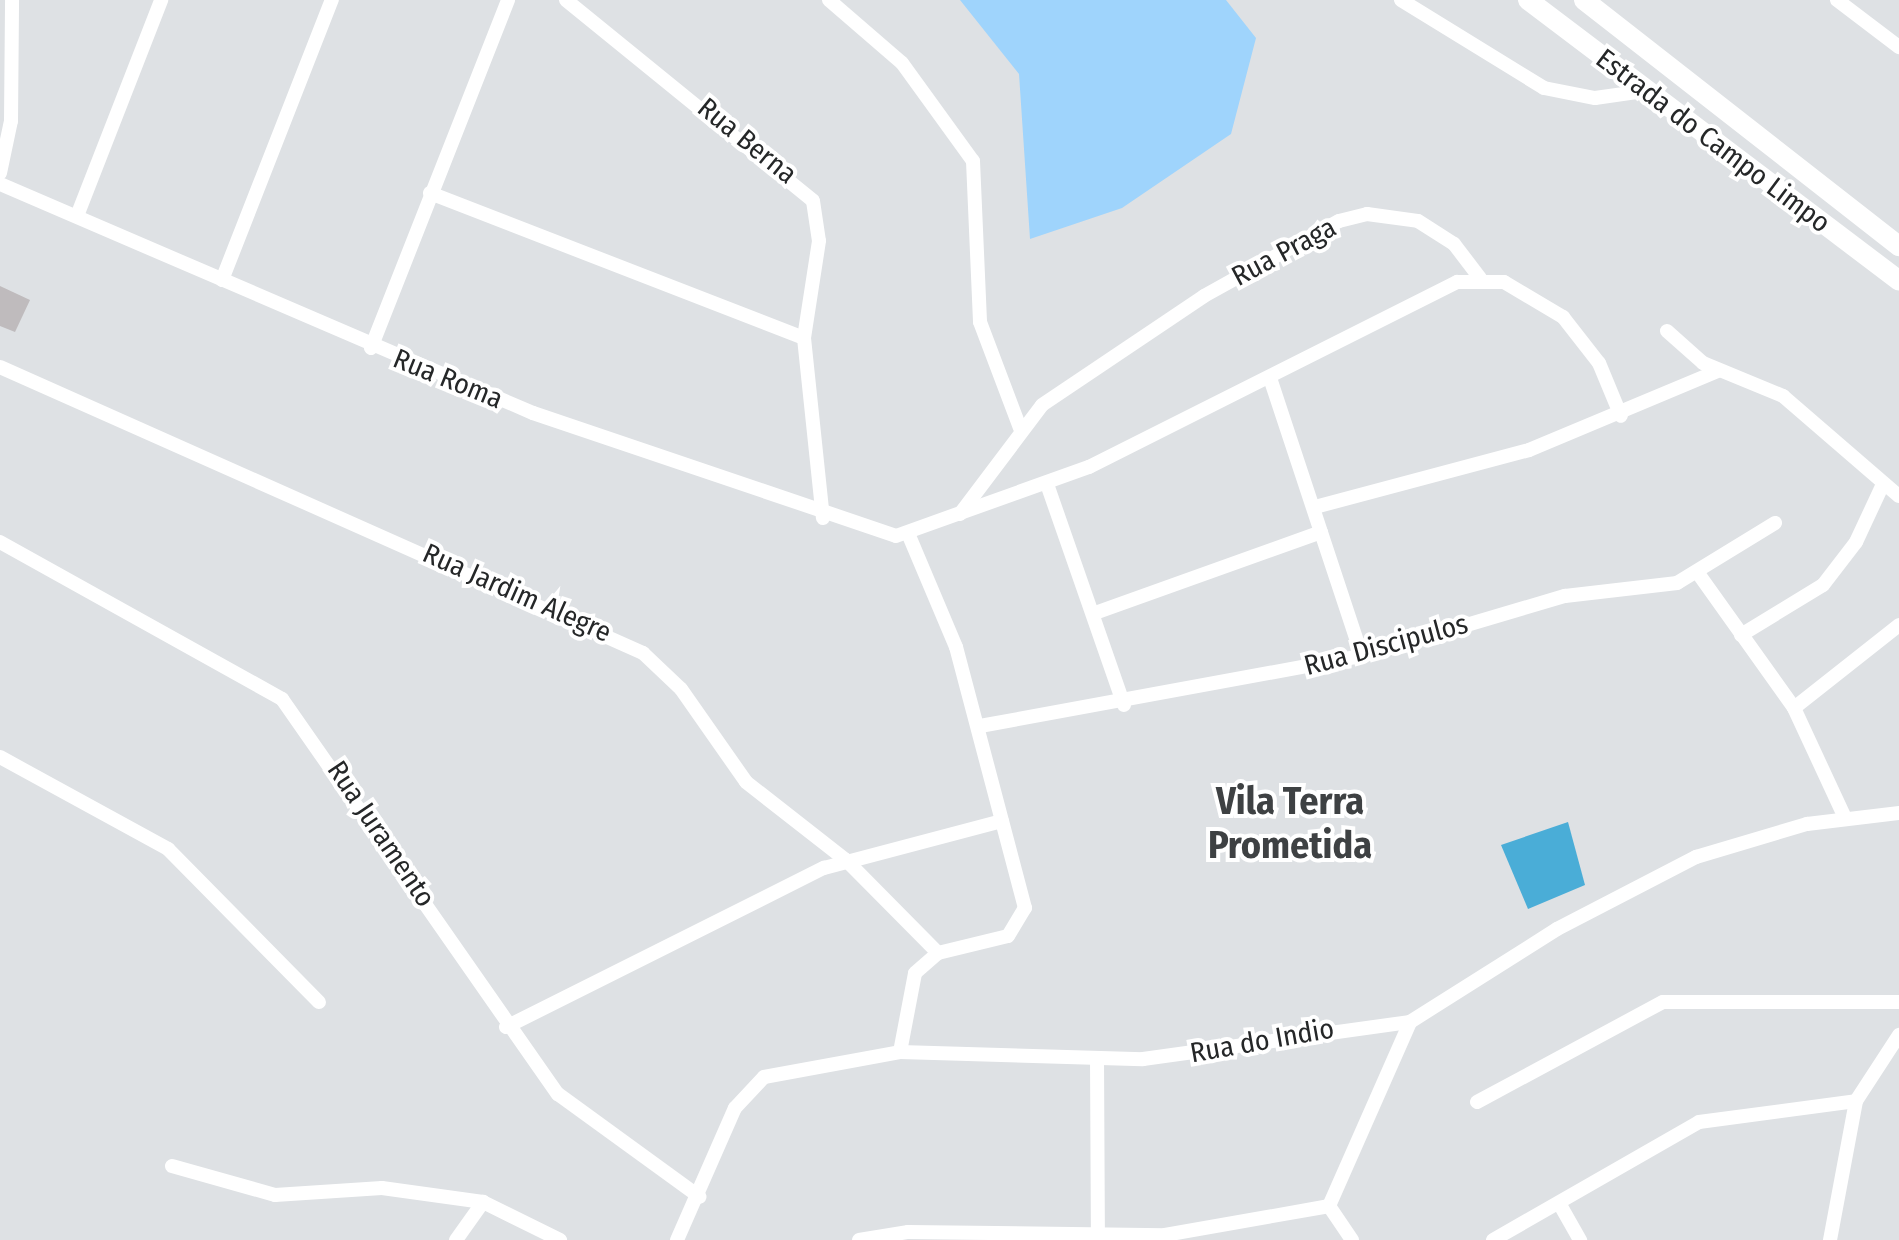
<!DOCTYPE html>
<style>
body{margin:0}
#map{position:relative;width:1899px;height:1240px;overflow:hidden;background:#dee1e4;font-family:"Fira Sans Condensed",sans-serif}
div>[style]{position:absolute}
[style*='--x']{left:calc(var(--x)*1px);top:calc(var(--y)*1px);width:calc(var(--w)*1px);rotate:calc(var(--a)*1deg)}
.green>*{inset:0;background:#9fd4fc}
.water>*{inset:0;background:#4aadd7}
.building>*{inset:0;background:#bfbbbd}
.street>*{height:14px;margin:-7px;padding:0 7px;transform-origin:7px;border-radius:7px;background:#fff}
.secondary>*{height:20px;margin:-10px;padding:0 10px;transform-origin:10px;border-radius:10px;background:#fff}
span{translate:-50% -50%;white-space:nowrap;text-align:center;line-height:1.15;-webkit-text-stroke:8px #fff;paint-order:stroke}
.street-label{font-size:28px;color:#252728}
.district-label{font-size:38px;color:#3e4143;font-weight:700}
</style>
<div id="map">
<div class="green">
<i style="clip-path:polygon(960px 0,1226px 0,1256px 38px,1231px 134px,1122px 208px,1030px 239px,1019px 74px)"></i>
</div>
<div class="water">
<i style="clip-path:polygon(1568px 822px,1585px 885px,1528px 909px,1501px 845px)"></i>
</div>
<div class="building">
<i style="clip-path:polygon(0 286px,30px 300px,15px 332px,0 326px)"></i>
</div>
<div class="street">
<i style="--x:566;--y:0;--w:318;--a:39.1"></i>
<i style="--x:813;--y:201;--w:40;--a:81.5"></i>
<i style="--x:819;--y:241;--w:98;--a:98.8"></i>
<i style="--x:804;--y:338;--w:181;--a:84"></i>
<i style="--x:829;--y:0;--w:96;--a:40.8"></i>
<i style="--x:902;--y:63;--w:121;--a:54.1"></i>
<i style="--x:973;--y:161;--w:161;--a:87.5"></i>
<i style="--x:980;--y:322;--w:113;--a:69.3"></i>
<i style="--x:1401;--y:0;--w:168;--a:31.6"></i>
<i style="--x:1544;--y:88;--w:52;--a:11.1"></i>
<i style="--x:1595;--y:98;--w:49;--a:-8.1"></i>
<i style="--x:1837;--y:0;--w:78;--a:37.2"></i>
<i style="--x:0;--y:173;--w:53;--a:-78.1"></i>
<i style="--x:11;--y:121;--w:121;--a:-89.5"></i>
<i style="--x:0;--y:184;--w:580;--a:23.25"></i>
<i style="--x:533;--y:413;--w:383;--a:18.7"></i>
<i style="--x:896;--y:536;--w:205;--a:-19.7"></i>
<i style="--x:1089;--y:467;--w:412;--a:-26.7"></i>
<i style="--x:1457;--y:282;--w:47;--a:0"></i>
<i style="--x:1504;--y:282;--w:69;--a:30.7"></i>
<i style="--x:1563;--y:317;--w:58;--a:52"></i>
<i style="--x:1599;--y:363;--w:57;--a:67.5"></i>
<i style="--x:430;--y:193;--w:401;--a:21.2"></i>
<i style="--x:77;--y:216;--w:232;--a:-68.7"></i>
<i style="--x:222;--y:280;--w:301;--a:-68.6"></i>
<i style="--x:1667;--y:331;--w:48;--a:41.6"></i>
<i style="--x:1703;--y:363;--w:87;--a:22.4"></i>
<i style="--x:1783;--y:396;--w:153;--a:40.8"></i>
<i style="--x:371;--y:348;--w:374;--a:-68.5"></i>
<i style="--x:0;--y:367;--w:704;--a:23.98"></i>
<i style="--x:643;--y:653;--w:52;--a:43.5"></i>
<i style="--x:681;--y:689;--w:113;--a:55"></i>
<i style="--x:746;--y:782;--w:127;--a:38"></i>
<i style="--x:846;--y:860;--w:131;--a:45.3"></i>
<i style="--x:1271;--y:381;--w:290;--a:71.7"></i>
<i style="--x:1047;--y:484;--w:234;--a:70.8"></i>
<i style="--x:1315;--y:507;--w:221;--a:-14.9"></i>
<i style="--x:1529;--y:450;--w:205;--a:-22.7"></i>
<i style="--x:960;--y:514;--w:136;--a:-53"></i>
<i style="--x:1042;--y:405;--w:195;--a:-33.9"></i>
<i style="--x:1204;--y:296;--w:154;--a:-29.1"></i>
<i style="--x:1339;--y:221;--w:29;--a:-14"></i>
<i style="--x:1367;--y:214;--w:51;--a:7.8"></i>
<i style="--x:1418;--y:221;--w:43;--a:32.6"></i>
<i style="--x:1454;--y:244;--w:43;--a:52.6"></i>
<i style="--x:0;--y:542;--w:323;--a:29.1"></i>
<i style="--x:282;--y:699;--w:482;--a:55.1"></i>
<i style="--x:558;--y:1094;--w:175;--a:36"></i>
<i style="--x:1700;--y:576;--w:162;--a:54.5"></i>
<i style="--x:1794;--y:708;--w:121;--a:65.1"></i>
<i style="--x:1095;--y:613;--w:240;--a:-19.7"></i>
<i style="--x:1741;--y:635;--w:96;--a:-31.4"></i>
<i style="--x:1823;--y:585;--w:54;--a:-52.5"></i>
<i style="--x:1856;--y:542;--w:64;--a:-65"></i>
<i style="--x:1794;--y:708;--w:134;--a:-38.3"></i>
<i style="--x:980;--y:726;--w:388;--a:-10.4"></i>
<i style="--x:1362;--y:656;--w:212;--a:-16.5"></i>
<i style="--x:1565;--y:596;--w:113;--a:-6.6"></i>
<i style="--x:1677;--y:583;--w:115;--a:-31.5"></i>
<i style="--x:0;--y:757;--w:192;--a:28.7"></i>
<i style="--x:168;--y:849;--w:215;--a:45.4"></i>
<i style="--x:506;--y:1027;--w:356;--a:-26.6"></i>
<i style="--x:824;--y:868;--w:184;--a:-14.8"></i>
<i style="--x:900;--y:1052;--w:80;--a:-79.2"></i>
<i style="--x:915;--y:973;--w:30;--a:-41"></i>
<i style="--x:938;--y:953;--w:72;--a:-13.7"></i>
<i style="--x:1008;--y:936;--w:33;--a:-59"></i>
<i style="--x:1025;--y:908;--w:270;--a:-104.8"></i>
<i style="--x:956;--y:647;--w:121;--a:-112.9"></i>
<i style="--x:1097;--y:1059;--w:181;--a:89.7"></i>
<i style="--x:1477;--y:1102;--w:211;--a:-28.3"></i>
<i style="--x:1663;--y:1002;--w:236;--a:0"></i>
<i style="--x:172;--y:1166;--w:107;--a:15.7"></i>
<i style="--x:275;--y:1195;--w:107;--a:-3.7"></i>
<i style="--x:382;--y:1188;--w:102;--a:7.9"></i>
<i style="--x:483;--y:1202;--w:86;--a:26.3"></i>
<i style="--x:1559;--y:1203;--w:43;--a:60.4"></i>
<i style="--x:1329;--y:1206;--w:201;--a:-66.2"></i>
<i style="--x:1329;--y:1206;--w:41;--a:55.9"></i>
<i style="--x:456;--y:1240;--w:47;--a:-54.6"></i>
<i style="--x:677;--y:1240;--w:144;--a:-66.3"></i>
<i style="--x:735;--y:1108;--w:42;--a:-46.9"></i>
<i style="--x:764;--y:1077;--w:138;--a:-10.4"></i>
<i style="--x:900;--y:1052;--w:243;--a:1.7"></i>
<i style="--x:1143;--y:1059;--w:270;--a:-7.9"></i>
<i style="--x:1410;--y:1022;--w:174;--a:-32.3"></i>
<i style="--x:1557;--y:929;--w:157;--a:-27.4"></i>
<i style="--x:1696;--y:857;--w:116;--a:-16.6"></i>
<i style="--x:1807;--y:824;--w:93;--a:-6.8"></i>
<i style="--x:859;--y:1240;--w:50;--a:-9.3"></i>
<i style="--x:908;--y:1232;--w:257;--a:0.7"></i>
<i style="--x:1165;--y:1235;--w:167;--a:-10"></i>
<i style="--x:1493;--y:1240;--w:237;--a:-29.8"></i>
<i style="--x:1699;--y:1122;--w:158;--a:-7.6"></i>
<i style="--x:1830;--y:1240;--w:141;--a:-79.4"></i>
<i style="--x:1856;--y:1101;--w:79;--a:-56.9"></i>
</div>
<div class="secondary">
<i style="--x:1528;--y:0;--w:465;--a:37.1"></i>
<i style="--x:1584;--y:0;--w:400;--a:38"></i>
</div>
<div class="street-label">
<span style="left:747px;top:141px;rotate:39deg">Rua Berna</span>
<span style="left:1713px;top:141px;rotate:37deg">Estrada do Campo Limpo</span>
<span style="left:1284px;top:252px;rotate:-28deg">Rua Praga</span>
<span style="left:448px;top:379px;rotate:22deg">Rua Roma</span>
<span style="left:517px;top:593px;rotate:24deg">Rua Jardim Alegre</span>
<span style="left:1386px;top:645px;rotate:-15deg">Rua Discipulos</span>
<span style="left:381px;top:834px;rotate:56deg">Rua Juramento</span>
<span style="left:1262px;top:1041px;rotate:-10deg">Rua do Indio</span>
</div>
<div class="district-label">
<span style="left:1290px;top:824px">Vila Terra<br>Prometida</span>
</div>
</div>
